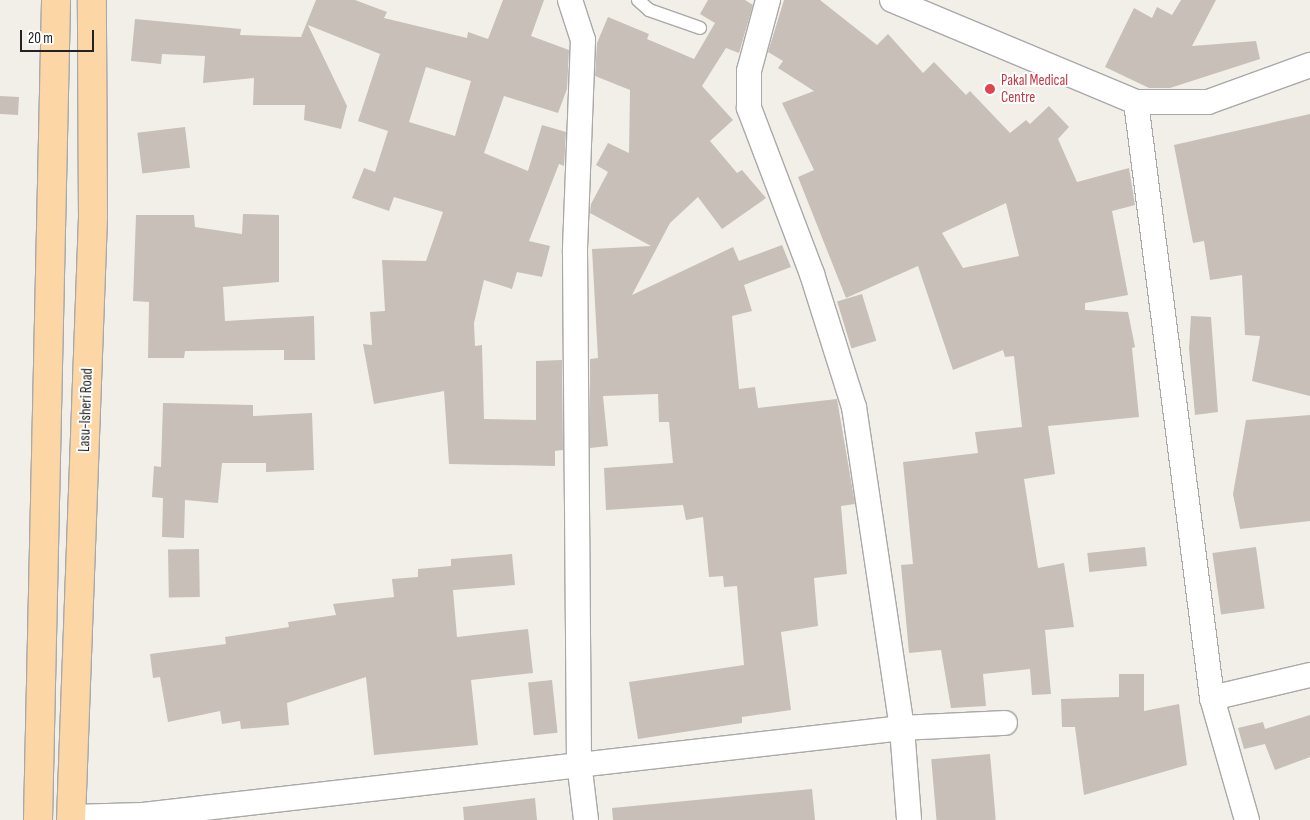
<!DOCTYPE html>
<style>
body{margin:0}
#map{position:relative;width:1310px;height:820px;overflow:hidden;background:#f2efe9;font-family:"Sofia Sans Condensed",sans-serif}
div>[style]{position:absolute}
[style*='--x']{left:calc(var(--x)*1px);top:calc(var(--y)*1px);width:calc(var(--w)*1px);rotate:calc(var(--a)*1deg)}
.building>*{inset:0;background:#c7bfb8;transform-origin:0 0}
.roads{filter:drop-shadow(1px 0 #a9a9a9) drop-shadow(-1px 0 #a9a9a9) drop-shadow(0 1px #a9a9a9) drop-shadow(0 -1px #a9a9a9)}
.lane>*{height:12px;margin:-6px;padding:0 6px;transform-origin:6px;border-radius:6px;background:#fff}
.street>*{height:24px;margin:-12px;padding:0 12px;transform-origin:12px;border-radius:12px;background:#fff}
.primary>*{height:28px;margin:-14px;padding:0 14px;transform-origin:14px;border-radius:14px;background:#fcd6a4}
.dots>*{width:14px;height:14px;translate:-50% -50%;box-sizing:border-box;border:2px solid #fff;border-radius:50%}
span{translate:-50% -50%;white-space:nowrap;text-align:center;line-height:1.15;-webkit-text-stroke:4px #fff;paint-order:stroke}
.health-label{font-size:15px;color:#be3a42}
.left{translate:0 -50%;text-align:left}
.street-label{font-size:15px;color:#222}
.scale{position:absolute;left:20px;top:30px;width:74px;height:22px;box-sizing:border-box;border:2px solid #222;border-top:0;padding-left:6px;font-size:15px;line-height:18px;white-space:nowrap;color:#222;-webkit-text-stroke:4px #fff;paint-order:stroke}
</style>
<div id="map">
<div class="building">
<i style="clip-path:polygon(evenodd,316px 0,355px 0,387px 12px,384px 18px,467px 38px,468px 32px,488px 39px,503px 0,544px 0,531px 36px,569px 50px,567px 89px,558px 113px,504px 96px,484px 153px,528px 171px,542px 125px,566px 132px,564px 166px,559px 164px,529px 241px,550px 246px,542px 277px,517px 272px,512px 289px,484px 280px,474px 323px,475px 346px,482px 345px,484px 419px,536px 420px,536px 361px,562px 360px,563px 450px,555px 451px,555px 466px,449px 464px,444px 391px,374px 404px,363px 344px,372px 345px,370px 312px,385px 311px,382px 260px,426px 261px,443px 212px,394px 197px,389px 211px,352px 198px,364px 168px,375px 172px,388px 131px,358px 121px,380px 54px,308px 25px,347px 106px,341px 129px,304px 120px,305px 105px,253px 105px,254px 78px,203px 83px,205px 56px,162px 54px,161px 64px,131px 61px,135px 19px,241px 29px,240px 35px,301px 37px,316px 0,426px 67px,471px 81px,455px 136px,409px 122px,426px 67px)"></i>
<i style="clip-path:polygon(708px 0,745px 0,753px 5px,739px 53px,726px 48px,702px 86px,733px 120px,710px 141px,737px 173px,742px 170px,766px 198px,722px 229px,698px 197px,670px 223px,632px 295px,733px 247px,739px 261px,782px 245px,791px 267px,744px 285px,752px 311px,732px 316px,739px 389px,755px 387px,758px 408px,837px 399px,855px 504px,841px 506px,847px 574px,814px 578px,818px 626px,781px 632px,791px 710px,742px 717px,742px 723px,638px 739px,629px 682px,744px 665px,737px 586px,724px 587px,723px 576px,709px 577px,703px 517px,686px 520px,683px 505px,606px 510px,604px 468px,673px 463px,669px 422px,659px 422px,658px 394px,603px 396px,608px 446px,590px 448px,590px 359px,598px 358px,592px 249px,651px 246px,590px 213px,591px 204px,608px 172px,596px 165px,608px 143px,629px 153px,630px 90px,595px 76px,597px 43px,608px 17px,649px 34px,647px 39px,694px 59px,715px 23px,700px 14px)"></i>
<i style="clip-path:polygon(evenodd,784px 0,820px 0,877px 45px,888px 34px,923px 73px,934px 62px,966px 95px,970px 91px,1010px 133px,1026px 120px,1030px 124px,1049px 106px,1069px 127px,1058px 139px,1077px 182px,1129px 168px,1135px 205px,1112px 211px,1128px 295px,1085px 303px,1085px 310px,1128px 312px,1135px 347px,1132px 348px,1139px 417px,1048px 426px,1055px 474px,1024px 479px,1038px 568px,1064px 563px,1074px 627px,1045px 630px,1051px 694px,1032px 695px,1030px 669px,983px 674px,986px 706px,951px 708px,941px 650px,909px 653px,901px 565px,913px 564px,903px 462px,978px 453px,975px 432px,1022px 427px,1014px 356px,1005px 357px,1003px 350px,953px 370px,918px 266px,846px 298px,798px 177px,814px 170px,782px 103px,814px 91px,778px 68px,783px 61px,768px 52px,784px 0,1006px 203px,1019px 256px,963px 268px,942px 233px,1006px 203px)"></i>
<i style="clip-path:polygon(1181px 0,1216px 0,1192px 46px,1256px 41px,1260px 59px,1170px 88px,1149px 88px,1105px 67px,1134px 8px,1152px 18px,1157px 7px,1172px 15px)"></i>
<i style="left:0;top:96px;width:19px;height:18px;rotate:3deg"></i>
<i style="clip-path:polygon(1310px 114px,1310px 396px,1252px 381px,1260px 336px,1245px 335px,1242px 275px,1210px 280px,1204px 241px,1193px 243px,1174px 145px)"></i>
<i style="left:185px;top:127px;width:41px;height:48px;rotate:83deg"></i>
<i style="clip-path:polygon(243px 214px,279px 215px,279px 282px,223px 287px,225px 321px,314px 316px,315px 360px,284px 360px,284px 350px,185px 351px,184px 358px,148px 358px,149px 302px,133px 301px,136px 215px,194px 215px,195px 227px,242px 234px)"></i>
<i style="left:862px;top:294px;width:49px;height:26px;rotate:73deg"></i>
<i style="clip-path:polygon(1191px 316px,1211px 317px,1218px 412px,1195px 415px,1189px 349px)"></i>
<i style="clip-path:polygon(163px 403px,253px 405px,253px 416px,312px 413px,314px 470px,266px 472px,266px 463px,222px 463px,218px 503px,185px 500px,184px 538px,162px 537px,163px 498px,152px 497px,154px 466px,161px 467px)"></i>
<i style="clip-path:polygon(1310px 415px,1310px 521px,1240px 529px,1233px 494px,1246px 420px)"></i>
<i style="left:1145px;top:547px;width:19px;height:58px;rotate:84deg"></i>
<i style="left:1256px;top:547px;width:62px;height:44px;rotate:82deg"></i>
<i style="left:199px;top:549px;width:48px;height:31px;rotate:89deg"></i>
<i style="clip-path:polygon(512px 554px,515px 585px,453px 590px,457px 637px,528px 629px,533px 673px,471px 680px,478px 745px,374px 755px,366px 677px,287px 703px,289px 725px,241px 729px,240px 721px,222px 724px,220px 711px,168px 722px,160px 677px,153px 678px,150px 654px,226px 644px,225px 637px,289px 627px,288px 622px,336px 615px,333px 604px,394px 597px,392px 579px,418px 577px,418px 569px,451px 566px,451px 559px)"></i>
<i style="clip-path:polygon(1119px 674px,1144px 674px,1144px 711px,1179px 704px,1187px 765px,1084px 795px,1075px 727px,1062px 727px,1061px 699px,1119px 697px)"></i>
<i style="left:552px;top:680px;width:53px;height:24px;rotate:84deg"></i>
<i style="clip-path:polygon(1310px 715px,1310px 757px,1275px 770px,1265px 744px,1244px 749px,1238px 728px,1263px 722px,1265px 729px)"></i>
<i style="left:990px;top:754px;width:66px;height:59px;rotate:85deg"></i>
<i style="clip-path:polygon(812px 789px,815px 820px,613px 820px,612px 808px)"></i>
<i style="clip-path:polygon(535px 798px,537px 820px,464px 820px,463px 807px)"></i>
</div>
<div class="roads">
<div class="lane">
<i style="--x:638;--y:0;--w:15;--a:42"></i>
<i style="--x:649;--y:10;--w:54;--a:19.4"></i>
</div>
<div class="street">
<i style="--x:570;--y:0;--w:42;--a:72"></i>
<i style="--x:583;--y:40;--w:212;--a:92.2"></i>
<i style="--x:575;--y:252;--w:510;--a:89.55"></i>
<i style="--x:579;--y:762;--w:58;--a:83.1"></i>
<i style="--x:768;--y:0;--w:73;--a:105"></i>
<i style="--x:749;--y:71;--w:37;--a:90"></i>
<i style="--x:749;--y:108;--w:178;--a:69.2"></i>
<i style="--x:812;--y:274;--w:139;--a:72.5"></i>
<i style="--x:854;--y:407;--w:325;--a:81.5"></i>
<i style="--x:902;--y:728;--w:92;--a:85.6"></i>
<i style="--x:892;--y:0;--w:264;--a:22.7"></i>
<i style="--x:1136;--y:102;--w:72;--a:0"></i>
<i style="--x:1208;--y:102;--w:109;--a:-19.9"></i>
<i style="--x:1136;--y:102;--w:601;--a:82.73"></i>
<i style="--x:1212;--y:698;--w:127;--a:74"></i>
<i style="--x:1212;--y:698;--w:101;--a:-13.2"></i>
<i style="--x:71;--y:817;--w:72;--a:-1.6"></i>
<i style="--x:143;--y:815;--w:764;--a:-6.54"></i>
<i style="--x:902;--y:728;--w:103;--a:-2.8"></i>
</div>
<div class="primary">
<i style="--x:38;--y:820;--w:820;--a:-88.74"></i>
<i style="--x:71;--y:820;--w:602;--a:-87.91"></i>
<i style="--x:93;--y:218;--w:218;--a:-90.3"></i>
</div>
</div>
<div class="dots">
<i style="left:990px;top:89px;background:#e0444e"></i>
</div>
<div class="health-label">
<span class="left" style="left:1001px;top:89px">Pakal Medical<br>Centre</span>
</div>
<div class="street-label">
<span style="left:86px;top:410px;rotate:-88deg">Lasu-Isheri Road</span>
</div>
<div class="scale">20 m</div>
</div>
